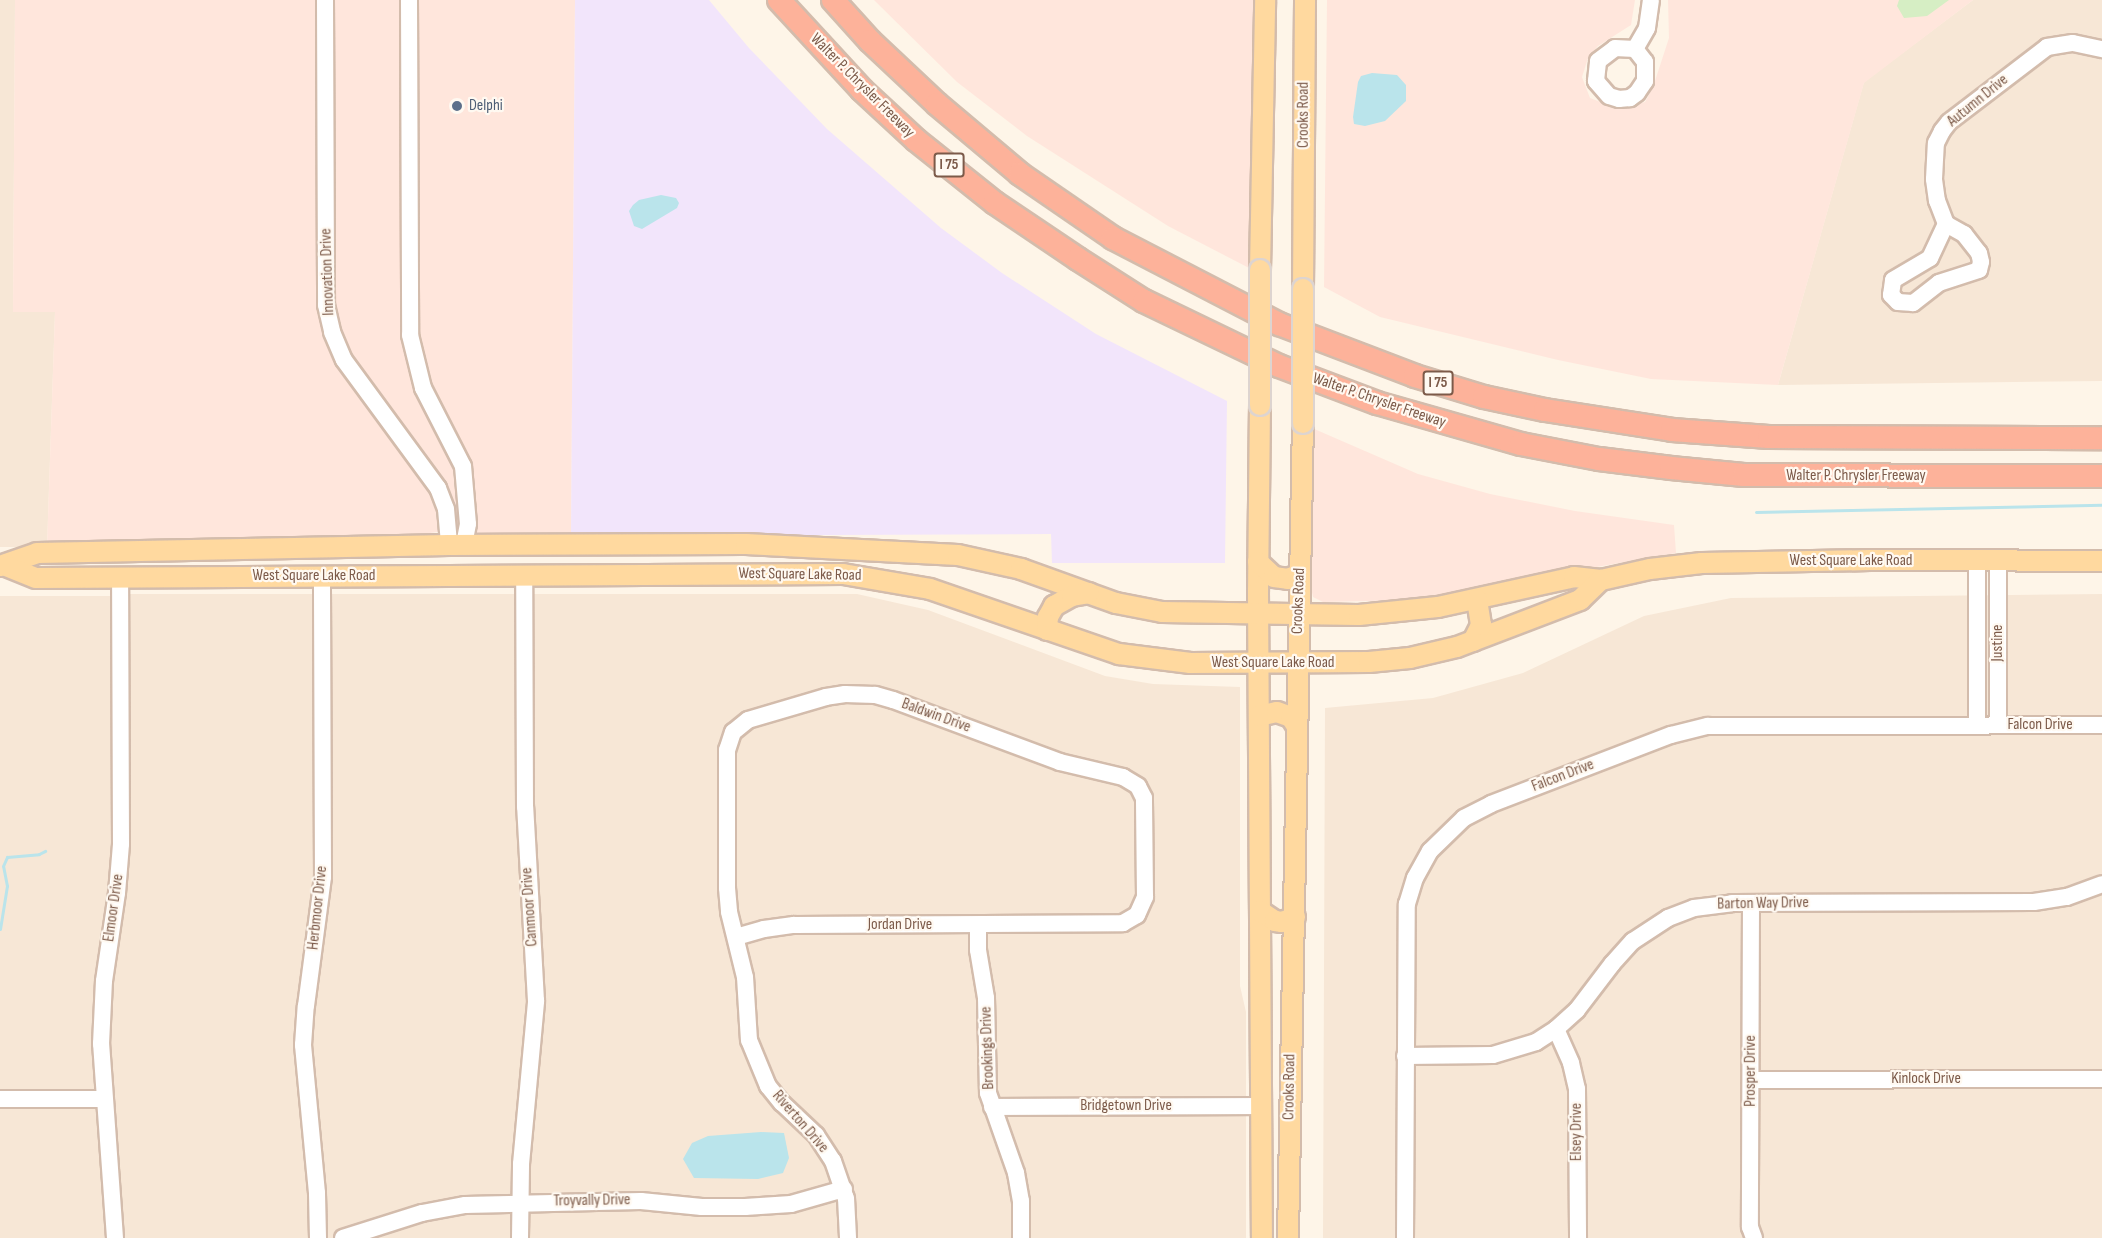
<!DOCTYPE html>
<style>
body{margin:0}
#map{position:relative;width:2102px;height:1238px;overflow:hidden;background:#fef5e8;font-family:"Sofia Sans Condensed",sans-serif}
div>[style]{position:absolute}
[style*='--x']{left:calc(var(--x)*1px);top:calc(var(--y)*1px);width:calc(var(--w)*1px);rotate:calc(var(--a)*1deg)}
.residential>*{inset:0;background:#f7e7d6}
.commercial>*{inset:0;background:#ffe6dc}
.education>*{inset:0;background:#f2e5fb}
.green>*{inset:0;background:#d6eec4}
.water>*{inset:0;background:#bae4eb}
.stream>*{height:3px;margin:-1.5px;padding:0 1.5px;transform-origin:1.5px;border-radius:1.5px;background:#bae4eb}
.roads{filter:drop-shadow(2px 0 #d3bcac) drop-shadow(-2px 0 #d3bcac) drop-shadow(0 2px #d3bcac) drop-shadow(0 -2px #d3bcac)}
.minor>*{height:16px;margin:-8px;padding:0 8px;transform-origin:8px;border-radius:8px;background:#fff}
.major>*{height:20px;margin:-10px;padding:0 10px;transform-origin:10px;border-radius:10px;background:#ffd99f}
.highway>*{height:22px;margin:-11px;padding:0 11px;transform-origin:11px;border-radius:11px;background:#fdb29a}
.bridges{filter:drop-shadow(2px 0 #ddd4d0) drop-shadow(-2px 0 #ddd4d0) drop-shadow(0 2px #ddd4d0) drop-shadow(0 -2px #ddd4d0)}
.major-bridge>*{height:20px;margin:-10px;padding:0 10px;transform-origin:10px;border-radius:10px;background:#ffd99f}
.dots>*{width:16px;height:16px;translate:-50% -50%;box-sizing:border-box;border:3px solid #fff9f1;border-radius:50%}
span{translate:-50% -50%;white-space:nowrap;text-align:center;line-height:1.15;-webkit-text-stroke:4.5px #fff9f1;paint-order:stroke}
.shield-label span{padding:2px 4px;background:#fff9f1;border:2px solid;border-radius:4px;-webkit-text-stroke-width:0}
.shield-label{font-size:15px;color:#7c5a49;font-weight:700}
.street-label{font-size:16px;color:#7c5a49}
.service-label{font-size:16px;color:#4e5e75}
.left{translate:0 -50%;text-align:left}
</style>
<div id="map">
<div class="residential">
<i style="clip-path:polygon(0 0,15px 0,13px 312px,55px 312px,47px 547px,0 547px)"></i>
<i style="clip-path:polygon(1973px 0,2102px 0,2102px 381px,1778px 385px,1864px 82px)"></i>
<i style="clip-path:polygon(130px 594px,857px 594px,928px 610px,1105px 676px,1153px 684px,1240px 687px,1240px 986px,1246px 1012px,1246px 1238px,0 1238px,0 596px,112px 596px,128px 826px)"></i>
<i style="clip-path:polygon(2102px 594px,2102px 1238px,1323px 1238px,1325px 708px,1433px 698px,1523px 673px,1644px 616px,1731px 598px)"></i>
</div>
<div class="commercial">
<i style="clip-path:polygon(15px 0,575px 0,571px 536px,436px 532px,391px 540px,47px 547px,55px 312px,13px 312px)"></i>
<i style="clip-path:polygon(874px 0,1255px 0,1251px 269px,1168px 226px,1027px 136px,957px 82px)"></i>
<i style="clip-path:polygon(1327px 0,1635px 0,1631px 25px,1598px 46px,1588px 58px,1582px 77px,1590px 98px,1619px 109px,1645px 102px,1653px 87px,1669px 38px,1668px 0,1973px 0,1864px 83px,1778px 385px,1651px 379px,1558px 360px,1380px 317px,1324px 287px)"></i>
<i style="clip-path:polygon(1312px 428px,1418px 474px,1490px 494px,1575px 511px,1674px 525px,1676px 553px,1409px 600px,1323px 602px,1313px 597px,1309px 579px)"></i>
</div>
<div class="education">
<i style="clip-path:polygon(575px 0,709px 0,749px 48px,827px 129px,941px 228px,1002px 273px,1096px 334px,1227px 401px,1225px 563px,1052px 563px,1051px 534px,571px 536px)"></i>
</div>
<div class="green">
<i style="clip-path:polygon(1899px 0,1949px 0,1927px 16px,1904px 18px,1897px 6px)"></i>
</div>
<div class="water">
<i style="clip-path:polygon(1372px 73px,1397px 75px,1406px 85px,1406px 101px,1385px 121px,1365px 126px,1354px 124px,1353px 117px,1358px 82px,1361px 76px)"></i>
<i style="clip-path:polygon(661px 195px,676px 198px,679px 203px,677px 208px,642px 229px,634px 226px,629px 211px,633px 205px,639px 200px)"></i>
<i style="clip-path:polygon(761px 1132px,784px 1133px,789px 1158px,783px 1173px,758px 1179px,694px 1178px,683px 1159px,692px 1143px,708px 1136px)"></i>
</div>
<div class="stream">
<i style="--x:1756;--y:512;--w:346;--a:-1.2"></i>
<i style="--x:0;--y:929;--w:44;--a:-80.8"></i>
<i style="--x:7;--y:886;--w:20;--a:-101"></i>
<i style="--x:3;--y:866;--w:10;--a:-66"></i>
<i style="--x:7;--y:857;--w:32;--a:-5"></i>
<i style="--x:39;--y:854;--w:7;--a:-27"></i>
</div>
<div class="roads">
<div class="minor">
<i style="--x:325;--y:0;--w:305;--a:89.8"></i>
<i style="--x:326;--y:305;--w:28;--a:77"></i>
<i style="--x:332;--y:332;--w:30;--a:67"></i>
<i style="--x:344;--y:360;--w:159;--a:53.7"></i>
<i style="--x:438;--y:488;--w:22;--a:69"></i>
<i style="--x:446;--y:509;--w:36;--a:85"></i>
<i style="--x:409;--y:0;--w:335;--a:89.8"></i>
<i style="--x:410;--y:335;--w:55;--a:76.2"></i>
<i style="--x:423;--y:388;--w:88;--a:62.9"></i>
<i style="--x:463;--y:466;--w:58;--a:85.1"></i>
<i style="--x:468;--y:524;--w:21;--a:101"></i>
<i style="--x:1615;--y:48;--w:20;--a:3"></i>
<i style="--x:1635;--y:49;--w:16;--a:52"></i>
<i style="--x:1645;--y:62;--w:19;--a:90"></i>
<i style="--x:1645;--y:81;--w:14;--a:124"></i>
<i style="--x:1637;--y:93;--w:9;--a:144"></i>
<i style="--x:1630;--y:98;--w:11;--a:175"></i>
<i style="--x:1619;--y:99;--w:10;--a:-163"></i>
<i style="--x:1609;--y:96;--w:20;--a:-131"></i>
<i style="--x:1596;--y:81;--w:20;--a:-84"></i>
<i style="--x:1598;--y:61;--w:21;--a:-37"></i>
<i style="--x:1635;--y:49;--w:24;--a:-60"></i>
<i style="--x:1647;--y:28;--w:28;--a:-82"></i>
<i style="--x:1946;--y:224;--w:21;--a:29"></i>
<i style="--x:1964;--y:234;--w:24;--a:52"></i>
<i style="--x:1979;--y:253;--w:9;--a:77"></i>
<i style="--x:1981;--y:262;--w:8;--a:104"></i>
<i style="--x:1979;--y:270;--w:42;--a:162"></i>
<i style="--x:1939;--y:283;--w:33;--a:142"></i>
<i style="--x:1913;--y:303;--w:15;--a:-176"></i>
<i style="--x:1898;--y:302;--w:10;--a:-135"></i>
<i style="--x:1891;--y:295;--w:15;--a:-82"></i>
<i style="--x:1893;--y:280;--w:43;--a:-30.7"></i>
<i style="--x:1930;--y:258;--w:38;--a:-65"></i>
<i style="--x:1946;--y:224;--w:25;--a:-111"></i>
<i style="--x:1937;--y:201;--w:22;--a:-98"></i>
<i style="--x:1934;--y:179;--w:36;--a:-87"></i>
<i style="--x:1936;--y:143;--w:13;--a:-63"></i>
<i style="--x:1942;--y:131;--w:11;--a:-52"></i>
<i style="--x:1949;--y:122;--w:123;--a:-37.4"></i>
<i style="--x:2047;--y:47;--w:26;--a:-9"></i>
<i style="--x:2073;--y:43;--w:30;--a:12"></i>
<i style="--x:1977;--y:561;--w:164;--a:90"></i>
<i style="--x:1998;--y:562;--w:163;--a:90"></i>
<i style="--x:1751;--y:903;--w:324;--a:90.2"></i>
<i style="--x:1750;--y:1227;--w:12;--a:70"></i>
<i style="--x:978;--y:925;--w:25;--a:90"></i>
<i style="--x:978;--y:950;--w:49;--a:80.5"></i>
<i style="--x:986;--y:998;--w:95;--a:88.8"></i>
<i style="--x:988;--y:1093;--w:85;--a:70.7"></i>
<i style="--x:1016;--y:1173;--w:28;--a:80"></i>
<i style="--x:1021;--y:1201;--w:37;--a:90"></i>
<i style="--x:736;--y:937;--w:29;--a:-16"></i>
<i style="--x:764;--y:929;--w:30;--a:-8"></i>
<i style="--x:794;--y:925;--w:329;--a:-0.3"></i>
<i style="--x:1123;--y:923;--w:16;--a:-30"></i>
<i style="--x:1137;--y:915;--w:20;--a:-66"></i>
<i style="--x:1145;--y:897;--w:99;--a:-90.6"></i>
<i style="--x:1144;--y:798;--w:13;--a:-117"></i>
<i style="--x:1138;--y:786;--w:17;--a:-149"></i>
<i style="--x:1123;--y:777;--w:65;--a:-166.6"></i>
<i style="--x:1060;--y:762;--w:178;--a:-159.6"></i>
<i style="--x:893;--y:700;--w:19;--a:-164"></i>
<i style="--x:875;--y:695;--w:30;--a:-178"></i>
<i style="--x:845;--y:694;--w:19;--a:171"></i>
<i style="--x:826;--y:697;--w:81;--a:163.6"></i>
<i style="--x:748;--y:720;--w:19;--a:141"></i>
<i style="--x:733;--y:732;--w:19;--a:108"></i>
<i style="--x:727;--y:750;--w:138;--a:90"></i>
<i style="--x:727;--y:888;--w:24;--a:85"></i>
<i style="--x:729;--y:912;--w:67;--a:76.2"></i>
<i style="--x:745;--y:977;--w:63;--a:86.4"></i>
<i style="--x:749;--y:1040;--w:50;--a:67.6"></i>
<i style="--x:768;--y:1086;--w:22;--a:51"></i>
<i style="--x:782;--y:1103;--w:47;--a:43.3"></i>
<i style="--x:816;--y:1135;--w:31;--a:57"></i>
<i style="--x:833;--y:1161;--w:39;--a:71"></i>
<i style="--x:846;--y:1198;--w:40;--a:87.1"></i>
<i style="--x:1556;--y:1029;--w:37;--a:66"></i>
<i style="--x:1571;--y:1063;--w:27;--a:77"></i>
<i style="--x:1577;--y:1089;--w:149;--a:89.6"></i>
<i style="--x:1405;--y:1056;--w:88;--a:-0.7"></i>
<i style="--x:1493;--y:1055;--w:45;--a:-16.8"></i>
<i style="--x:1536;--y:1042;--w:24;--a:-33"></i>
<i style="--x:1556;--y:1029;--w:28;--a:-42"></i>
<i style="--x:1577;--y:1010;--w:58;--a:-52.7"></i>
<i style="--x:1612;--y:964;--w:31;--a:-48"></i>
<i style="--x:1633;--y:941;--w:42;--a:-33.3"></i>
<i style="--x:1668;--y:918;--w:28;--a:-21"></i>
<i style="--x:1694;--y:908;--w:38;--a:-7"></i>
<i style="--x:1732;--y:903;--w:302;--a:-0.2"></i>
<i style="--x:2034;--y:902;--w:33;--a:-9"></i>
<i style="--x:2067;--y:897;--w:37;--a:-20"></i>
<i style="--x:1751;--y:1080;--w:351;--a:-0.2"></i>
<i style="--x:0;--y:1099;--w:103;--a:0"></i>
<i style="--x:992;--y:1107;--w:268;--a:-0.2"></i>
<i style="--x:115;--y:1238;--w:195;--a:-94.1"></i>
<i style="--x:101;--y:1044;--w:63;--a:-87.3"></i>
<i style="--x:104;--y:981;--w:89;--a:-81.6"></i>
<i style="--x:117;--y:893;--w:49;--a:-85.3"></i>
<i style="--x:121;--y:844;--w:266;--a:-90.2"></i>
<i style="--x:318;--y:1238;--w:45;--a:-91.3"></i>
<i style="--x:317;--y:1193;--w:149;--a:-95.4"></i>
<i style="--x:303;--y:1045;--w:39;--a:-86"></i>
<i style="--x:306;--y:1006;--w:130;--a:-82.5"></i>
<i style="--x:323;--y:877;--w:301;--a:-90.2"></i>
<i style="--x:343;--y:1238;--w:83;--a:-17.6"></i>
<i style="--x:422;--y:1213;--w:44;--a:-10.5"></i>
<i style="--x:465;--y:1205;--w:176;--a:-1.3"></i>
<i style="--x:641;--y:1201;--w:61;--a:5.6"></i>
<i style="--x:702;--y:1207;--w:43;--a:0"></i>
<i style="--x:745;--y:1207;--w:46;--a:-3.7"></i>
<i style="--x:791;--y:1204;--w:55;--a:-15.8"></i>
<i style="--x:520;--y:1238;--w:74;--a:-89.2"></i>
<i style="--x:521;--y:1164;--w:164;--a:-84.7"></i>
<i style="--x:536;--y:1001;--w:194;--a:-93.2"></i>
<i style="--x:525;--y:807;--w:232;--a:-90.2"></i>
<i style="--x:1405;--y:1238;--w:334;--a:-89.7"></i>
<i style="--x:1407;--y:904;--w:27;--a:-73"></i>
<i style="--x:1415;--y:878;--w:31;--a:-61"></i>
<i style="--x:1430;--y:851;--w:47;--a:-44.1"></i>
<i style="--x:1464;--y:818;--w:30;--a:-27"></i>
<i style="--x:1491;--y:804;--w:193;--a:-21"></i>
<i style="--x:1671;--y:735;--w:38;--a:-14"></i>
<i style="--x:1708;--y:726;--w:394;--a:-0.1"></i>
</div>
<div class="major">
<i style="--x:1260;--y:270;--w:270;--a:-88.9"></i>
<i style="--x:1303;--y:289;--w:289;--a:-89.6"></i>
<i style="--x:1260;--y:405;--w:187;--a:90.6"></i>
<i style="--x:1258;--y:592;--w:646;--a:89.65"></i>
<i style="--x:1258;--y:562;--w:22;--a:43"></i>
<i style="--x:1274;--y:577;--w:14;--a:8"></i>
<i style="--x:1288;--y:579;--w:13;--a:-23"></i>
<i style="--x:0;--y:566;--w:39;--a:-19"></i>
<i style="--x:37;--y:553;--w:412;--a:-1.1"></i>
<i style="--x:449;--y:545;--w:297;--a:-0.2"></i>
<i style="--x:746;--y:544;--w:212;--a:3"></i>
<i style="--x:958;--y:555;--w:65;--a:12.5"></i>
<i style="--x:1021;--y:569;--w:101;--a:19.7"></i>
<i style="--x:1116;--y:603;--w:47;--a:11.1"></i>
<i style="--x:1162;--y:612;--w:197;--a:0.9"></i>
<i style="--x:1359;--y:615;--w:79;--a:-5.8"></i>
<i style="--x:1438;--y:607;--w:139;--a:-12.4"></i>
<i style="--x:1574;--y:577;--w:27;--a:6"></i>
<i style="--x:1601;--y:580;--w:50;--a:-12.7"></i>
<i style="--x:1650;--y:569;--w:52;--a:-6.6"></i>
<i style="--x:1702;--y:563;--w:168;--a:-1"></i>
<i style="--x:1870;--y:560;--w:232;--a:0.2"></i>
<i style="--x:6;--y:566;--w:32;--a:22"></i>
<i style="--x:36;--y:578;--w:807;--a:-0.28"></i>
<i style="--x:843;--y:574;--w:88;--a:9.8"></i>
<i style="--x:930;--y:589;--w:200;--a:19"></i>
<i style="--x:1119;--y:654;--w:72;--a:7.2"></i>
<i style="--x:1190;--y:663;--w:179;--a:-0.3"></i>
<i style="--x:1369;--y:662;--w:41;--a:-5.6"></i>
<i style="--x:1410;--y:658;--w:48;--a:-13.2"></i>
<i style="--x:1457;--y:647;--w:132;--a:-20.9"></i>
<i style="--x:1580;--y:600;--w:29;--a:-44"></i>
<i style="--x:1047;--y:630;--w:13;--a:-86"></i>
<i style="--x:1048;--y:617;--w:13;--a:-61"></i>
<i style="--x:1054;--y:606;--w:21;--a:-29"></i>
<i style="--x:1072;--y:596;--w:17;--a:-10"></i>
<i style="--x:1473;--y:641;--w:18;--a:-63"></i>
<i style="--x:1481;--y:625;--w:26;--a:-99"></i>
<i style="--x:1259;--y:716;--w:18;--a:-13"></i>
<i style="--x:1277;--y:712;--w:15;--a:20"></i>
<i style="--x:1291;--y:717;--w:9;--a:58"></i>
<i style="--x:1260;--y:911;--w:18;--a:34"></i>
<i style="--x:1275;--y:921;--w:7;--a:8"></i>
<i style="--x:1282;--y:922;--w:14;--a:-21"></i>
<i style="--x:1288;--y:1238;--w:815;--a:-88.95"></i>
</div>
<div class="highway">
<i style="--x:779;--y:0;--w:122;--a:47.3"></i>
<i style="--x:862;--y:90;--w:74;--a:42.8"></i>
<i style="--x:916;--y:140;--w:101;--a:38.6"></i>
<i style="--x:995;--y:203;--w:100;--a:34"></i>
<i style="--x:1078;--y:259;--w:78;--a:32.5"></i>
<i style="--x:1144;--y:301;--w:150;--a:25.7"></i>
<i style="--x:1279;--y:366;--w:105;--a:20.7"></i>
<i style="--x:1377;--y:403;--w:150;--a:15.9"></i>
<i style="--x:1521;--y:444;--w:79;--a:10.9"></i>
<i style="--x:1599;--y:459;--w:73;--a:7.1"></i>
<i style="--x:1671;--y:468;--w:73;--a:5.5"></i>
<i style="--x:1744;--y:475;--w:358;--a:0.2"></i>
<i style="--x:833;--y:0;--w:55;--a:47.9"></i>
<i style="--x:870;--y:41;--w:92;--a:43.2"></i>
<i style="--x:937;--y:104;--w:109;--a:40.1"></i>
<i style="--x:1020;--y:174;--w:113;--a:34.5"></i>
<i style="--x:1113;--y:238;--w:187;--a:27.4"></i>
<i style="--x:1279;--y:324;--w:146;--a:20.9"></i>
<i style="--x:1415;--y:376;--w:72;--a:16.9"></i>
<i style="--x:1484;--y:397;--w:62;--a:12"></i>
<i style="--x:1545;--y:410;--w:129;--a:8.9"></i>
<i style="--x:1672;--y:430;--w:97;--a:4.1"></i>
<i style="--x:1769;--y:437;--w:333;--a:0.2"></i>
</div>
</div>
<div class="bridges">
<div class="major-bridge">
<i style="--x:1260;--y:405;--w:135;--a:-90"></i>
<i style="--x:1303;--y:423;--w:134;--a:-90"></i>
</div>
</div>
<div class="dots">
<i style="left:457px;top:106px;background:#5c6f8a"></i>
</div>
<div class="shield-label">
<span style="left:949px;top:165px">I 75</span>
<span style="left:1438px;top:383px">I 75</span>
</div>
<div class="street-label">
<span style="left:862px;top:86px;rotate:45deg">Walter P. Chrysler Freeway</span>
<span style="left:1978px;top:101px;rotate:-39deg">Autumn Drive</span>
<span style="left:1304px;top:115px;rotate:-90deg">Crooks Road</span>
<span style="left:328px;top:272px;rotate:-92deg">Innovation Drive</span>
<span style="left:1379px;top:401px;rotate:19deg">Walter P. Chrysler Freeway</span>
<span style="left:1856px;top:476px">Walter P. Chrysler Freeway</span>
<span style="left:1851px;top:561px">West Square Lake Road</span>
<span style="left:800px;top:575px;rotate:1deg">West Square Lake Road</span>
<span style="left:314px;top:576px">West Square Lake Road</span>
<span style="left:1299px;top:601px;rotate:-88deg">Crooks Road</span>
<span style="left:1998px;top:643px;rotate:-90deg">Justine</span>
<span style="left:1273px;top:663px">West Square Lake Road</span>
<span style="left:936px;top:716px;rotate:20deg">Baldwin Drive</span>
<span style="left:2040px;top:725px">Falcon Drive</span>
<span style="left:1563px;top:776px;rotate:-21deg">Falcon Drive</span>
<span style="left:1763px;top:904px;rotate:-1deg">Barton Way Drive</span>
<span style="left:530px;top:907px;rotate:-94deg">Canmoor Drive</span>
<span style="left:114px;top:908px;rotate:-82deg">Elmoor Drive</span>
<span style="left:318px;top:908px;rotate:-84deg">Herbmoor Drive</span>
<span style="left:900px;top:925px">Jordan Drive</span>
<span style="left:988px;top:1048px;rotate:-92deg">Brookings Drive</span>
<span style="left:1751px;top:1071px;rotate:-90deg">Prosper Drive</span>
<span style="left:1926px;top:1079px">Kinlock Drive</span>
<span style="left:1290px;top:1087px;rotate:-89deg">Crooks Road</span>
<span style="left:1126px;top:1106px">Bridgetown Drive</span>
<span style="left:800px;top:1122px;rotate:49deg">Riverton Drive</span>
<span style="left:1577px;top:1132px;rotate:-90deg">Elsey Drive</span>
<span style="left:592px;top:1201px;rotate:-1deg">Troyvally Drive</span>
</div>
<div class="service-label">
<span class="left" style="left:469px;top:106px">Delphi</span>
</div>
</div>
